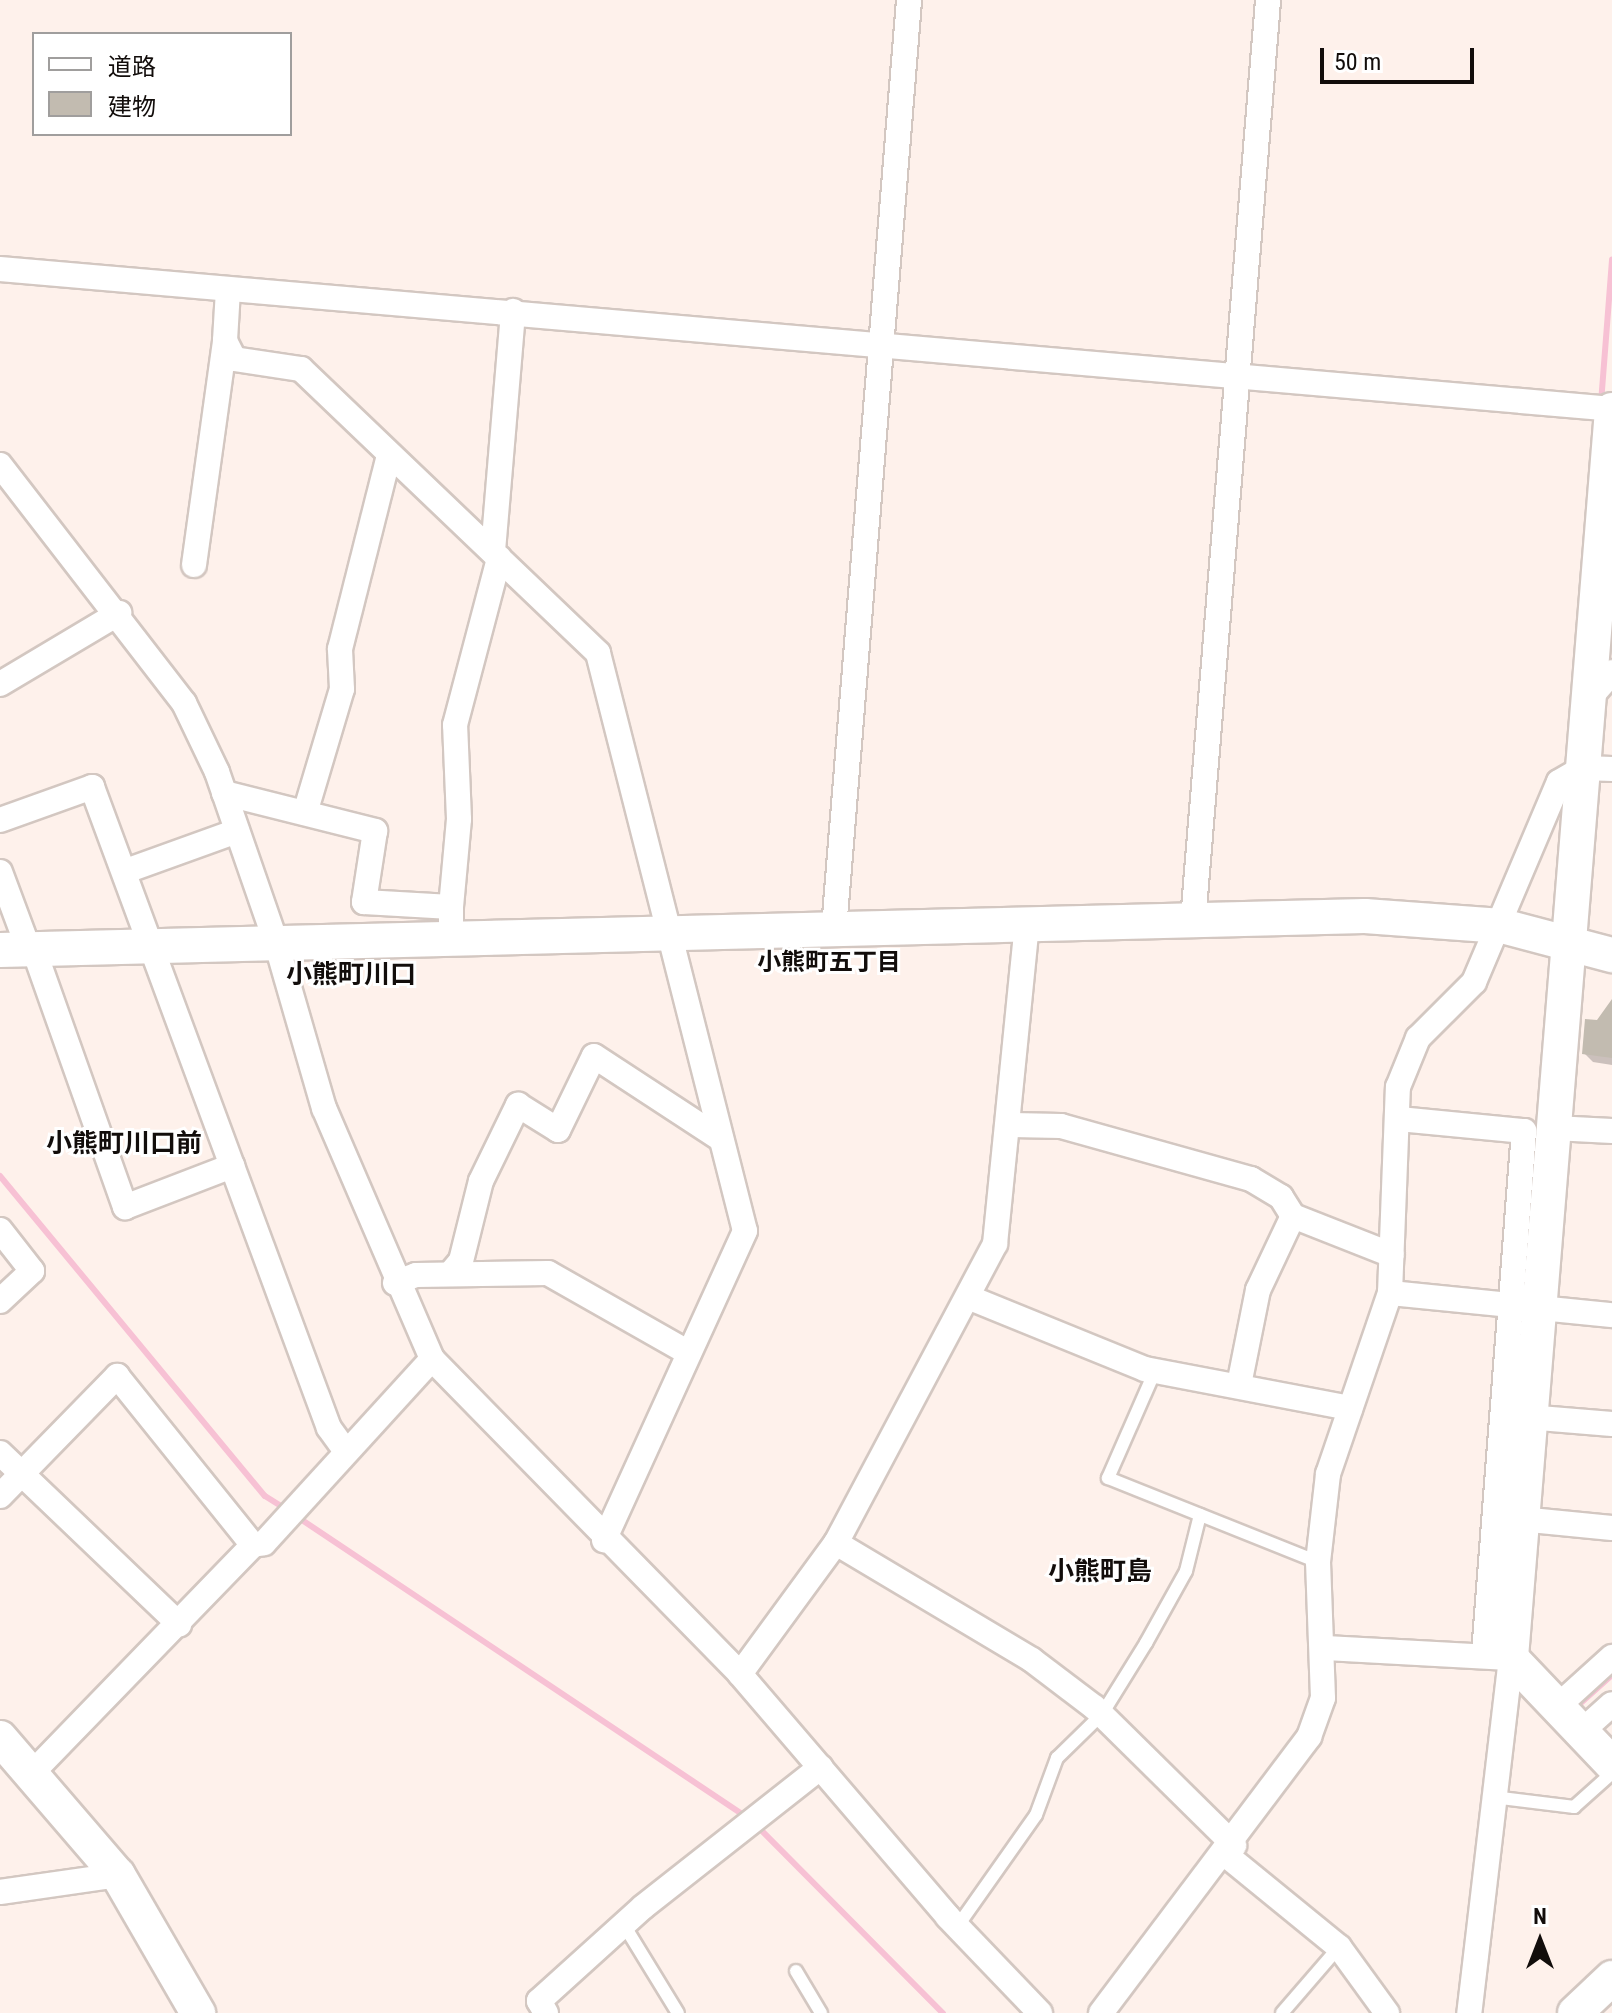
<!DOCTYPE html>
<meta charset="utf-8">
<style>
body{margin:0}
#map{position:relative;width:1612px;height:2013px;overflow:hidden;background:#fef1eb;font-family:"Roboto Condensed","Noto Sans JP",sans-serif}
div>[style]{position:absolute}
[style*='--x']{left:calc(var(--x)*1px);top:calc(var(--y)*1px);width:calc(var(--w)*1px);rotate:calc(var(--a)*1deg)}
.shadow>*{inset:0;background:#0003}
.stream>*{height:6px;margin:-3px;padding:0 3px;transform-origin:3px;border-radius:3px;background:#f7c1d4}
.building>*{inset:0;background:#c2bbb0}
.roads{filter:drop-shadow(2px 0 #d3c7c1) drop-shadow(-2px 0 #d3c7c1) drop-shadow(0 2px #d3c7c1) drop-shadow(0 -2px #d3c7c1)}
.lane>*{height:12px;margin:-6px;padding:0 6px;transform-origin:6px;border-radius:6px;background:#fff}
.street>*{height:24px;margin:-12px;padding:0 12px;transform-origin:12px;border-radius:12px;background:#fff}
.secondary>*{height:34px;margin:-17px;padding:0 17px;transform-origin:17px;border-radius:17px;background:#fff}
span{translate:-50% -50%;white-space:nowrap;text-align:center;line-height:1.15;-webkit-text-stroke:6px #fff;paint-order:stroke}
.neighbourhood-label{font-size:24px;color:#120d0b;font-weight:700}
.quarter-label{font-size:26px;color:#120d0b;font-weight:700}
.legend{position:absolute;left:32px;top:32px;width:260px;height:104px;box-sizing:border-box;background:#fff;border:2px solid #a09e9d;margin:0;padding:10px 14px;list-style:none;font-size:24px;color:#120d0b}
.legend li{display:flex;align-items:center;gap:16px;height:40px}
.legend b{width:40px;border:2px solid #a09e9d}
.north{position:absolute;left:1500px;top:1901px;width:80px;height:80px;-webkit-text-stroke:6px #fff;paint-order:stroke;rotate:0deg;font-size:22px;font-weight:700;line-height:32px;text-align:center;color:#120d0b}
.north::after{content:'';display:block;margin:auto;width:28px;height:36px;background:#120d0b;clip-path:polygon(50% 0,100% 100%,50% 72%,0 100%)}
.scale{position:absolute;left:1320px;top:48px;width:154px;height:36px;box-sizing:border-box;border:4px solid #120d0b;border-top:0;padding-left:10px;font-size:24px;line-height:28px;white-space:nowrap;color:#120d0b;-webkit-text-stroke:6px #fff;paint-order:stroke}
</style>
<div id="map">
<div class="shadow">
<i style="clip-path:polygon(1612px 1004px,1612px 1065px,1593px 1062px,1584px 1053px)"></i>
</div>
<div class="stream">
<i style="--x:1601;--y:403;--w:144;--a:-85.6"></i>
<i style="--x:0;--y:1176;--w:415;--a:50.4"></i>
<i style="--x:265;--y:1496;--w:25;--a:32"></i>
<i style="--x:296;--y:1516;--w:544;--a:33.75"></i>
<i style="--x:1574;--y:1709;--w:51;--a:-41.8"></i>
<i style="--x:757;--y:1826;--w:264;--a:45.2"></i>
</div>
<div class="building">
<i style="clip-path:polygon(1612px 999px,1612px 1058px,1582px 1054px,1585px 1019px,1597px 1020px)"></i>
</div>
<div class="roads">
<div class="lane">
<i style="--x:1155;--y:1371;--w:117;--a:113.7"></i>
<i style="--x:1108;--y:1478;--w:226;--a:21.8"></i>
<i style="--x:1493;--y:1797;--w:82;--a:7"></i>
<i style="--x:1574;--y:1807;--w:51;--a:-41.8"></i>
<i style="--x:624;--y:1925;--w:103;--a:58.5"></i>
<i style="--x:957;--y:1927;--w:137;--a:-54.8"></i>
<i style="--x:1036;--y:1815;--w:61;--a:-69.8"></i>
<i style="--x:1057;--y:1758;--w:63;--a:-44.4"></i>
<i style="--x:1102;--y:1714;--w:84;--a:-58.2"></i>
<i style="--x:1146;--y:1643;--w:82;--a:-60.9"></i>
<i style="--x:1186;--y:1571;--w:58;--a:-76"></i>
<i style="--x:796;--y:1971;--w:49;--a:59.2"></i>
<i style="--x:1282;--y:2013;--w:87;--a:-49.2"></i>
</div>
<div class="street">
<i style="--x:0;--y:269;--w:1618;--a:4.96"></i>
<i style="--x:228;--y:290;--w:51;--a:93.4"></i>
<i style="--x:225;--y:341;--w:20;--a:63"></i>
<i style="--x:234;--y:359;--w:68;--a:8.5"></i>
<i style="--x:301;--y:369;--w:411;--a:43.7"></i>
<i style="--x:598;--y:653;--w:596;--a:75.73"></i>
<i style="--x:745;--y:1231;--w:340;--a:114.5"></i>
<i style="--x:0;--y:465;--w:301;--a:52.3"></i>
<i style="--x:184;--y:703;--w:76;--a:64.4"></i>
<i style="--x:217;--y:772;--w:180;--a:70.9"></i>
<i style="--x:276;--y:942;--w:173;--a:73.9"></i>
<i style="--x:324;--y:1108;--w:273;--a:66.7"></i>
<i style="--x:432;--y:1359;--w:441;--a:45.6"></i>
<i style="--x:740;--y:1674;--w:320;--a:49.4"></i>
<i style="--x:948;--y:1917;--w:133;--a:46.2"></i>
<i style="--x:493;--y:551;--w:241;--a:-85.2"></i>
<i style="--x:194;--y:565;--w:226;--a:-82.1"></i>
<i style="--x:0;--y:684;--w:139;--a:-30.8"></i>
<i style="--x:1588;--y:700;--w:37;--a:-49"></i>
<i style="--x:224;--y:793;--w:156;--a:14.1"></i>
<i style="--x:375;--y:831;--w:72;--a:98.8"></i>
<i style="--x:364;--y:902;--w:87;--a:3.3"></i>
<i style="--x:451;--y:907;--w:15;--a:90"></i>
<i style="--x:305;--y:813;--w:129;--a:-73.4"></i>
<i style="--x:342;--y:689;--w:40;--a:-92.9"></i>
<i style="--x:340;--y:649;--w:200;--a:-75.8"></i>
<i style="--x:0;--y:820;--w:98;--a:-19.7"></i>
<i style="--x:92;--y:787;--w:683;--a:69.71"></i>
<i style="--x:329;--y:1428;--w:26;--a:54"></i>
<i style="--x:126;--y:871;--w:118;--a:-19.8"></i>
<i style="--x:0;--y:872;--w:83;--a:69.6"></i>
<i style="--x:451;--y:907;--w:88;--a:-84.8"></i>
<i style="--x:459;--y:819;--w:94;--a:-92.4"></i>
<i style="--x:455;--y:725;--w:173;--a:-75.2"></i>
<i style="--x:1193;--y:921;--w:924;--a:-85.34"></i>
<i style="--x:834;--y:929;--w:932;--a:-85.38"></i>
<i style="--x:34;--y:950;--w:273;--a:70.5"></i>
<i style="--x:125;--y:1207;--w:115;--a:-21"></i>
<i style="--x:1399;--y:1119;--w:126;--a:5.5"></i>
<i style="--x:1524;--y:1131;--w:526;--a:94.37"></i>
<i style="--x:1012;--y:1125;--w:49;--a:1.2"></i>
<i style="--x:1061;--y:1126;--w:197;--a:15.6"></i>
<i style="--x:1251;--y:1179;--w:35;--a:31"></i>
<i style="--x:1281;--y:1197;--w:22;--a:58"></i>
<i style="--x:1293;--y:1216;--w:106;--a:21.5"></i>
<i style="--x:1554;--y:1128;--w:58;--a:3"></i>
<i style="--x:0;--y:1230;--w:52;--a:52"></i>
<i style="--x:32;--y:1271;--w:44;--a:136.8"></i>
<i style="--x:450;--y:1274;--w:17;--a:-50"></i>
<i style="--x:461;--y:1261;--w:82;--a:-76"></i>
<i style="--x:481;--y:1181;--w:85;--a:-64"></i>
<i style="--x:518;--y:1105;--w:47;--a:32"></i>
<i style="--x:558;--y:1130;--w:82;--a:-64.1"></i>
<i style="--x:594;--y:1056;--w:152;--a:33.2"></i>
<i style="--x:395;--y:1283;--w:22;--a:-21"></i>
<i style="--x:416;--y:1275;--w:132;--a:-0.9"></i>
<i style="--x:548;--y:1273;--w:162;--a:29.6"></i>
<i style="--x:1390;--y:1293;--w:223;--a:5.7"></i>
<i style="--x:970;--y:1298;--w:189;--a:22.1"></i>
<i style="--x:1145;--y:1369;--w:209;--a:10.8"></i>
<i style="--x:1239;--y:1385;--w:97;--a:-78.7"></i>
<i style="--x:1258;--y:1290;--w:82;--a:-64.7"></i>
<i style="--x:1527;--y:1417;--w:85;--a:4.7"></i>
<i style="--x:0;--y:1453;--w:248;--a:43.7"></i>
<i style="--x:0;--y:1496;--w:168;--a:-45.7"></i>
<i style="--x:117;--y:1376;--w:217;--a:51.2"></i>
<i style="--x:1520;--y:1519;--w:92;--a:5.6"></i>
<i style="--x:836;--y:1543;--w:228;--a:30.8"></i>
<i style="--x:1032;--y:1660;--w:78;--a:37.2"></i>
<i style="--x:1094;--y:1707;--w:197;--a:44.6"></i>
<i style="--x:1324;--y:1648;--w:187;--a:3.1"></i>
<i style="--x:1511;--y:1658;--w:357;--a:96.7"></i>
<i style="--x:740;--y:1674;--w:162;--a:-53.8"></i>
<i style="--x:836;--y:1543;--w:339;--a:-62"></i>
<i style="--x:995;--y:1244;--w:321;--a:-84.3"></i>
<i style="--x:1559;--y:1705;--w:72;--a:-42.2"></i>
<i style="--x:1582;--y:1731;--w:40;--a:-42"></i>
<i style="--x:33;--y:1772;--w:316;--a:-45.9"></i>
<i style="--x:253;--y:1545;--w:11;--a:-10"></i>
<i style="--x:264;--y:1543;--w:249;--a:-47.6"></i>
<i style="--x:1226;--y:1855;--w:146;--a:39.2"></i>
<i style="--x:1339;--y:1947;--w:82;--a:54"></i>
<i style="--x:0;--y:1892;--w:119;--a:-8.2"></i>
<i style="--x:546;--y:2013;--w:14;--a:-120"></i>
<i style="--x:539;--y:2001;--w:140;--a:-42.1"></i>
<i style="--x:643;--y:1907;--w:226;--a:-38.2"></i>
<i style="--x:1101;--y:2013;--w:346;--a:-53"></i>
<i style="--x:1309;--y:1737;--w:41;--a:-70.3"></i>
<i style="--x:1323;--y:1698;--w:136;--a:-92.1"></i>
<i style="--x:1318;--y:1562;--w:89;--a:-83.5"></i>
<i style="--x:1328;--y:1474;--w:191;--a:-71.1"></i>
<i style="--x:1390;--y:1293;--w:206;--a:-87.8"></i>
<i style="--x:1398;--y:1087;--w:53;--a:-67.8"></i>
<i style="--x:1418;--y:1038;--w:79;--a:-45"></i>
<i style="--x:1474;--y:982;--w:217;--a:-67"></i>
<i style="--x:1559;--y:782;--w:28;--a:-30"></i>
<i style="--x:1583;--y:768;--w:29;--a:2"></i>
</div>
<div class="secondary">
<i style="--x:1612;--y:410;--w:1252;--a:94.63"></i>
<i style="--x:1511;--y:1658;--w:146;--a:46.4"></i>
<i style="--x:0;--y:950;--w:1365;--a:-1.43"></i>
<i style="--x:1365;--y:916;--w:137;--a:4.2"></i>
<i style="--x:1502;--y:926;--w:114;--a:14.8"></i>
<i style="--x:0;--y:1738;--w:181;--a:49.3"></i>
<i style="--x:118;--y:1875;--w:160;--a:59.9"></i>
<i style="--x:1575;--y:2013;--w:51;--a:-43.4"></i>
</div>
</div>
<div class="neighbourhood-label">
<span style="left:829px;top:963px">小熊町五丁目</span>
</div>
<div class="quarter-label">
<span style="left:351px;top:975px">小熊町川口</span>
<span style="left:124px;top:1144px">小熊町川口前</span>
<span style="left:1100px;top:1572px">小熊町島</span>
</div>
<ul class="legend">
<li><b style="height:10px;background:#fff"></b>道路</li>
<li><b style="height:22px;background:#c2bbb0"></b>建物</li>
</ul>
<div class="north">N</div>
<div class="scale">50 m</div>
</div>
